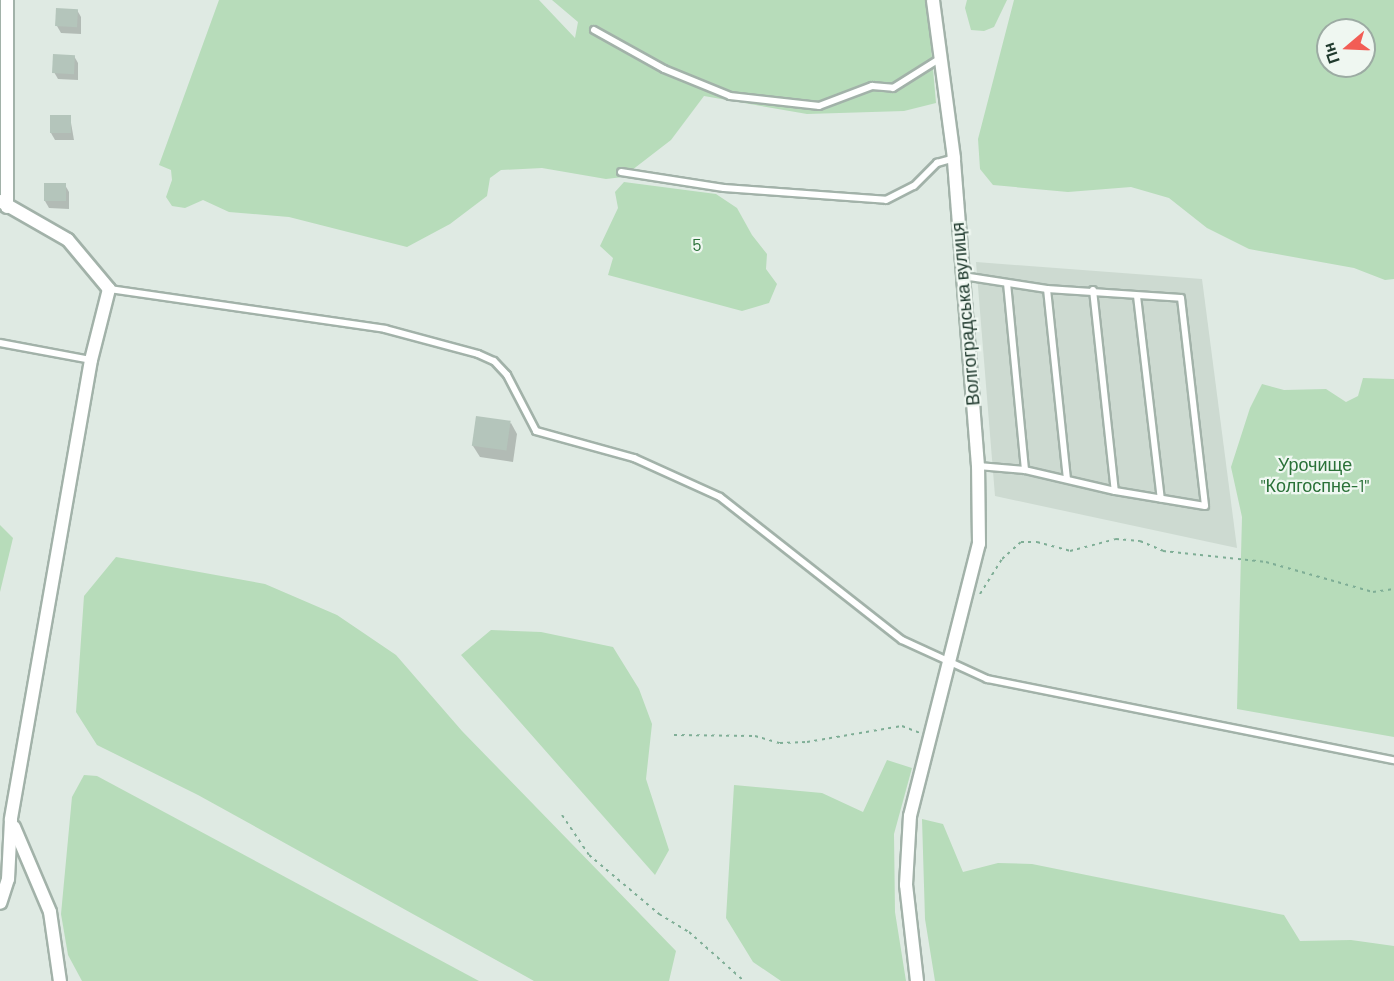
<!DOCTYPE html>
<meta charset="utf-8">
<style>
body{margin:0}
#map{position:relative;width:1394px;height:981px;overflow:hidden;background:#dfeae3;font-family:Barlow,sans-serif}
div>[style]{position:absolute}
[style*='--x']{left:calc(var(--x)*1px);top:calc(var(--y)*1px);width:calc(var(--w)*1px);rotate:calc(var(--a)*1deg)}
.built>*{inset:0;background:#cddad1}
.green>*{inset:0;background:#b7dcba}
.shadow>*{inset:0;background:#0003}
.building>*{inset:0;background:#b4c5bb;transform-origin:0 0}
.path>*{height:2px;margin-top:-1px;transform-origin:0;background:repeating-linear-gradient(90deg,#7fae96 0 3px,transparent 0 7.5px)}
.roads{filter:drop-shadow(2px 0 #a2b2a9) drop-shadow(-2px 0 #a2b2a9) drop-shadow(0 2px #a2b2a9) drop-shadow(0 -2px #a2b2a9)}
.service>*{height:6px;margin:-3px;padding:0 3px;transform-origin:3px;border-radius:3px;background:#fff}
.minor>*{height:12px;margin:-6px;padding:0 6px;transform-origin:6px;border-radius:6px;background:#fff}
span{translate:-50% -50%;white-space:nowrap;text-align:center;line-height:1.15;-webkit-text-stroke:4.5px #eff7f1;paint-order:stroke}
.park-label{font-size:18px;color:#2a7138}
.street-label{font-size:18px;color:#203a2e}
.north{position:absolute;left:1316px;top:18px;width:60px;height:60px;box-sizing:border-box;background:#eff7f1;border:2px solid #9caba3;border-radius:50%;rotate:251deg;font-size:16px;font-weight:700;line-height:24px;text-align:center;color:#203a2e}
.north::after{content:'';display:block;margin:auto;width:21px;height:27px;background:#f25d55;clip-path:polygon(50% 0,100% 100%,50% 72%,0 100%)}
</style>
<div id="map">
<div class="built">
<i style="clip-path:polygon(976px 262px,1202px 279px,1237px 548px,995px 496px)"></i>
</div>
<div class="green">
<i style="clip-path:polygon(219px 0,539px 0,575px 38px,578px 22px,552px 0,927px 0,936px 103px,904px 111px,807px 114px,704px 96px,671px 140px,623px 177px,606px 179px,542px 168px,501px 170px,490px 178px,487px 196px,450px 224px,407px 247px,289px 217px,229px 212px,203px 200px,185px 208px,172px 206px,166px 197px,172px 180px,171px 170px,159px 165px)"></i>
<i style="clip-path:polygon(967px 0,1007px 0,994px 27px,984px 31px,971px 30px,965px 8px)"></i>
<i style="clip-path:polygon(evenodd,1014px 0,1394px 0,1394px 279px,1385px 280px,1354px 268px,1249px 249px,1207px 228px,1169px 198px,1131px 187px,1068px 192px,993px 185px,980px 169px,978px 139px,1014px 0,1328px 30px,1364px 30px,1364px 66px,1328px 66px,1328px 30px)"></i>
<i style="clip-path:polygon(624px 182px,716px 194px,737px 208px,752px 235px,767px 254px,766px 269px,777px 284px,769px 303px,742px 311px,608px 275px,613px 258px,600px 246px,618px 208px,615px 192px)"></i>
<i style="clip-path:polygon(1363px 378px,1394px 379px,1394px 737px,1237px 709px,1242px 517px,1231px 467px,1250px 408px,1262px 384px,1284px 390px,1326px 389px,1346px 402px,1358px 396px)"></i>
<i style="clip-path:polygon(0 525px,13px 538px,0 592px)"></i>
<i style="clip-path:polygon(116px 557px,265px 584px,337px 615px,396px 655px,462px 731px,676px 951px,669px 981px,534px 981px,198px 795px,97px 745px,76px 712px,84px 596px)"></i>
<i style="clip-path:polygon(491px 630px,541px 632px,613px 647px,639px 689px,652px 724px,646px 779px,669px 850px,655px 875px,461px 655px)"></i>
<i style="clip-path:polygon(887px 760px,912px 768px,894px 834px,895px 912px,906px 981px,781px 981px,753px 962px,726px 918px,734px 785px,822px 793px,863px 812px)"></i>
<i style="clip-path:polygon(84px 775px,97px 776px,479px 981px,82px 981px,68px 955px,61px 914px,72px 797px)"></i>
<i style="clip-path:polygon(922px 819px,943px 824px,963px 872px,998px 863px,1032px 864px,1284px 915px,1300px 941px,1351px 940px,1394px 946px,1394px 981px,935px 981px,925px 919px)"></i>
</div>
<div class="shadow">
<i style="clip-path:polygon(58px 9px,77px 10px,81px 17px,81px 34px,61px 33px,57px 26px)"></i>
<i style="clip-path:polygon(74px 56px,78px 63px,78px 80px,58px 79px,54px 72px)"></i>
<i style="clip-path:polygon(70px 117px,74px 140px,55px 140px,51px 133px)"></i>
<i style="clip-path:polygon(65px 185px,69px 192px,69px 209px,49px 208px,45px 201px)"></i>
<i style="clip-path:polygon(511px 423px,517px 434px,513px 462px,480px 457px,473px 446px)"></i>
</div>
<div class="building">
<i style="left:56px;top:8px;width:22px;height:18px;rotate:3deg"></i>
<i style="left:53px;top:54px;width:22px;height:19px;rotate:3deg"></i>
<i style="left:50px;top:115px;width:21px;height:18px"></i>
<i style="left:44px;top:183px;width:22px;height:18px"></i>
<i style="left:476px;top:416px;width:35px;height:30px;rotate:8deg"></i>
</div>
<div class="path">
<i style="--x:980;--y:594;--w:41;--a:-57.8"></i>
<i style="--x:1002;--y:559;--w:25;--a:-42"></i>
<i style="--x:1021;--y:542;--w:16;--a:0"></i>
<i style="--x:1037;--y:542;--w:34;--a:15"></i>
<i style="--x:1070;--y:551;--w:48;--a:-14.6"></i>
<i style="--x:1116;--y:539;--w:24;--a:5"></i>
<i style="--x:1140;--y:541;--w:25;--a:23"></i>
<i style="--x:1163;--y:551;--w:104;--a:6.1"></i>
<i style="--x:1266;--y:562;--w:111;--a:15.7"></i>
<i style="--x:1373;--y:592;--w:21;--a:-8"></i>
<i style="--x:674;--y:735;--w:81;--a:0.7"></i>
<i style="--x:755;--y:736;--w:26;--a:16"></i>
<i style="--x:780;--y:743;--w:27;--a:-2"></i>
<i style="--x:807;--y:742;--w:96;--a:-9.6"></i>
<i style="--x:902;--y:726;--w:19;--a:21"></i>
<i style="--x:562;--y:815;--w:48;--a:56"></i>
<i style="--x:589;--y:855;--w:92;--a:40.1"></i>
<i style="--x:659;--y:914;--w:35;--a:31"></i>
<i style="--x:689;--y:932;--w:74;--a:41.7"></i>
</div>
<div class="roads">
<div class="service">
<i style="--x:594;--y:30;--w:80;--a:29.1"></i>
<i style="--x:664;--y:69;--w:71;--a:22.2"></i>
<i style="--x:730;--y:96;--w:90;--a:6.4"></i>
<i style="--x:819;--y:106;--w:57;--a:-20.7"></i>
<i style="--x:872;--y:86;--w:21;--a:5"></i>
<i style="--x:893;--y:88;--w:54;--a:-32.2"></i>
<i style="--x:621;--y:172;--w:104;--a:8.8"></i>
<i style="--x:724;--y:188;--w:162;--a:4.2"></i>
<i style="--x:886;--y:200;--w:31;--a:-27"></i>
<i style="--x:914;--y:186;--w:33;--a:-45"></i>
<i style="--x:937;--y:163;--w:18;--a:-16"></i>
<i style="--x:963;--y:276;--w:85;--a:8.8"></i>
<i style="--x:1047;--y:289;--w:134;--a:3.8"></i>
<i style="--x:1181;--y:298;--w:209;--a:83.4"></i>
<i style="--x:1205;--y:506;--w:91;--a:-170.5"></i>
<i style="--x:1115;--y:491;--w:92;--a:-166.9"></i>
<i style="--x:1025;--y:470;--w:47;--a:-175.1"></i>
<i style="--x:1007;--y:283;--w:188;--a:84.5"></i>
<i style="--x:109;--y:289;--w:279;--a:8.2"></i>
<i style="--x:385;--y:329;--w:96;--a:15"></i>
<i style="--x:478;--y:354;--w:17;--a:24"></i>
<i style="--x:494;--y:361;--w:19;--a:47"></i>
<i style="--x:507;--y:375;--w:63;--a:62.6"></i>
<i style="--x:536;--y:431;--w:102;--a:15.4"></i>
<i style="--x:634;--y:458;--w:94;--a:24.4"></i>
<i style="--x:720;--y:497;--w:231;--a:38.2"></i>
<i style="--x:902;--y:640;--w:94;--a:24.6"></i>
<i style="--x:987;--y:679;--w:415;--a:11.3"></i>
<i style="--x:1047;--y:289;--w:191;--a:84"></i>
<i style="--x:1093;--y:290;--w:202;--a:83.8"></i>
<i style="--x:1137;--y:296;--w:204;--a:83.3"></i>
<i style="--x:0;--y:343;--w:93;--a:10.6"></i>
</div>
<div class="minor">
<i style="--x:7;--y:0;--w:207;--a:90"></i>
<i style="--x:0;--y:201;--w:78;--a:29.8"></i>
<i style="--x:68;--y:240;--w:64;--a:50.1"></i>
<i style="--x:109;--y:289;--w:73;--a:104.2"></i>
<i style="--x:91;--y:360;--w:467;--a:99.9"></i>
<i style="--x:11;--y:820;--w:59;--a:92.9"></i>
<i style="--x:8;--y:879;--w:25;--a:108"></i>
<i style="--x:14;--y:827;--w:92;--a:67"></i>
<i style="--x:50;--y:912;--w:70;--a:81.8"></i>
<i style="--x:917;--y:981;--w:97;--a:-96.5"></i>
<i style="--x:906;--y:885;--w:69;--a:-86.7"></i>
<i style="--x:910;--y:816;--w:281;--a:-75.8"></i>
<i style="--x:979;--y:544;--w:78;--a:-90.7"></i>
<i style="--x:978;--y:466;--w:309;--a:-94.5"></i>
<i style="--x:954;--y:158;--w:159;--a:-97.6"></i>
</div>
</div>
<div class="park-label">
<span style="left:697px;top:244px">5</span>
<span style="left:1315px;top:475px">Урочище<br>"Колгоспне-1"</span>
</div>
<div class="street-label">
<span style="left:965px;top:314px;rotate:-95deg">Волгоградська вулиця</span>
</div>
<div class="north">Пн</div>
</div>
